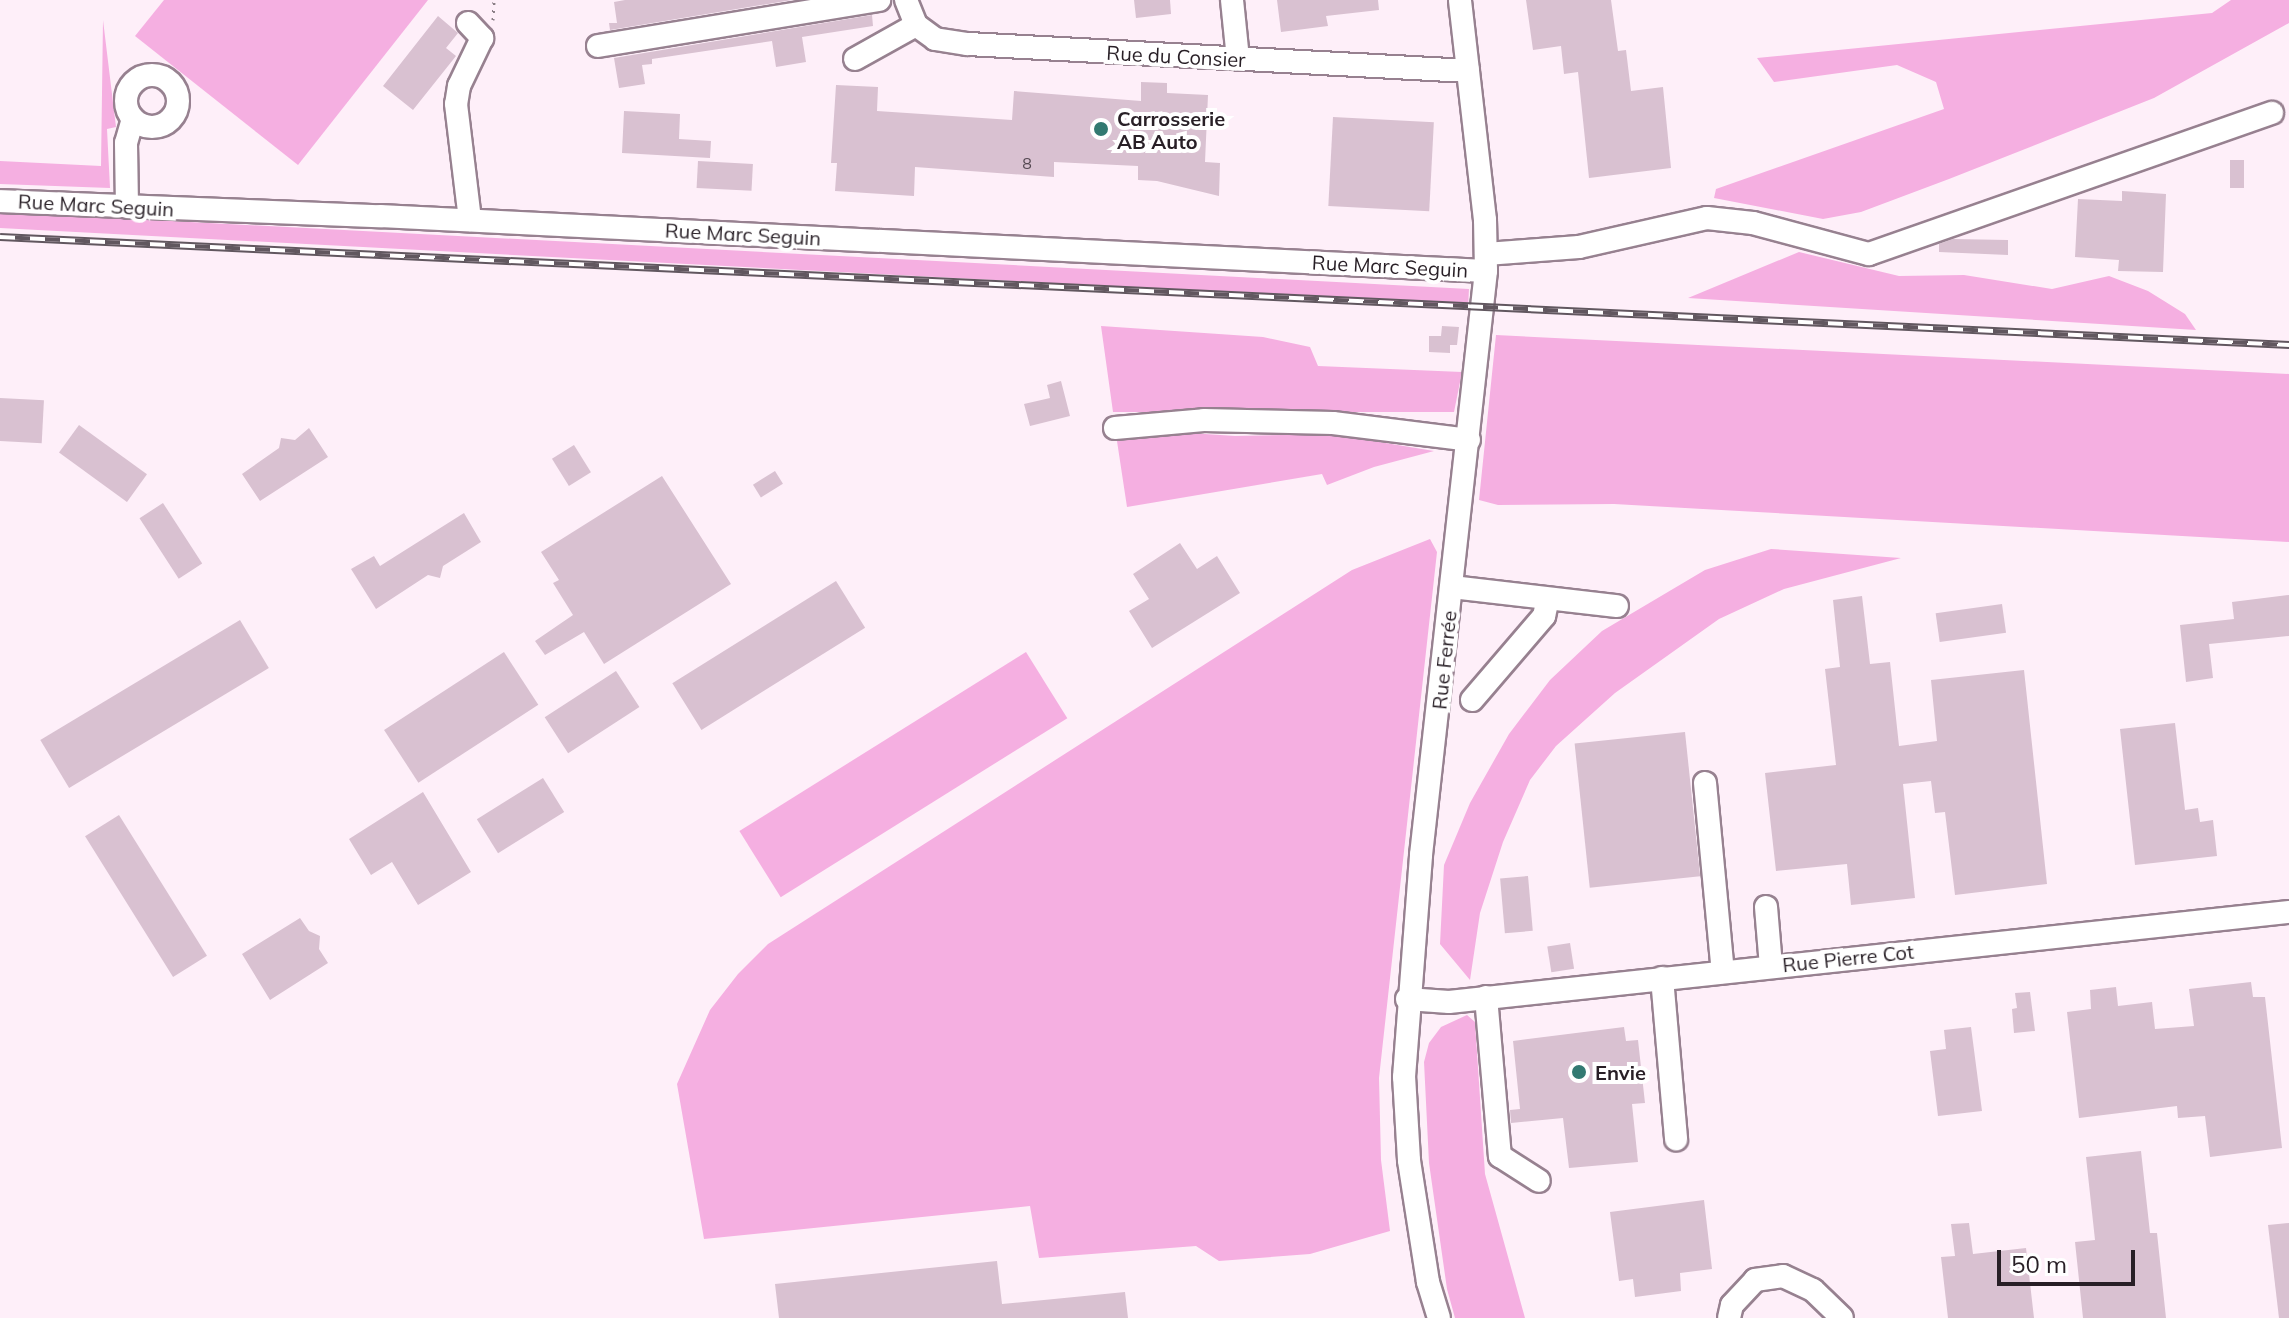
<!DOCTYPE html>
<meta charset="utf-8">
<style>
body{margin:0}
#map{position:relative;width:2289px;height:1318px;overflow:hidden;background:#feeff9;font-family:Mulish,sans-serif}
div>[style]{position:absolute}
[style*='--x']{left:calc(var(--x)*1px);top:calc(var(--y)*1px);width:calc(var(--w)*1px);rotate:calc(var(--a)*1deg)}
.green>*{inset:0;background:#f5afe1;transform-origin:0 0}
.building>*{inset:0;background:#d9c1d1;transform-origin:0 0}
.path>*{height:3px;margin-top:-1.5px;transform-origin:0;background:repeating-linear-gradient(90deg,#8a7e86 0 2px,transparent 0 8px)}
.roads{filter:drop-shadow(2px 0 #978190) drop-shadow(-2px 0 #978190) drop-shadow(0 2px #978190) drop-shadow(0 -2px #978190)}
.minor>*{height:22px;margin:-11px;padding:0 11px;transform-origin:11px;border-radius:11px;background:#fff}
.minor>.ring{margin:-11px;padding:0;box-sizing:content-box;background:none;border:22px solid #fff;border-radius:50%}
.rail>*{height:8px;margin-top:-4px;transform-origin:0;background:repeating-linear-gradient(90deg,#fff 0 15px,#61575f 0 30px);box-sizing:border-box;border-block:2px solid #61575f}
.dots>*{width:22px;height:22px;translate:-50% -50%;box-sizing:border-box;border:4px solid #fff;border-radius:50%}
span{translate:-50% -50%;white-space:nowrap;text-align:center;line-height:1.15;-webkit-text-stroke:8px #fff;paint-order:stroke}
.number-label{font-size:16px;color:#544851}
.number-label span{-webkit-text-stroke-width:0}
.street-label{font-size:20px;color:#281f26}
.poi-label{font-size:20px;color:#281f26;font-weight:700}
.left{translate:0 -50%;text-align:left}
.scale{position:absolute;left:1997px;top:1250px;width:138px;height:36px;box-sizing:border-box;border:4px solid #281f26;border-top:0;padding-left:10px;font-size:24px;line-height:28px;white-space:nowrap;color:#281f26;-webkit-text-stroke:6px #fff;paint-order:stroke}
</style>
<div id="map">
<div class="green">
<i style="clip-path:polygon(164px 0,428px 0,298px 165px,135px 36px)"></i>
<i style="clip-path:polygon(2231px 0,2289px 0,2289px 23px,2154px 98px,1949px 179px,1861px 212px,1823px 219px,1714px 198px,1716px 189px,1944px 109px,1936px 82px,1897px 65px,1774px 82px,1757px 58px,2212px 13px)"></i>
<i style="clip-path:polygon(103px 20px,116px 127px,107px 129px,110px 188px,0 184px,0 161px,101px 166px)"></i>
<i style="left:0;top:212px;width:1471px;height:16px;rotate:3deg"></i>
<i style="clip-path:polygon(1799px 252px,1899px 276px,1964px 275px,2052px 289px,2109px 276px,2148px 291px,2185px 314px,2196px 330px,1688px 298px)"></i>
<i style="clip-path:polygon(1101px 326px,1263px 337px,1310px 347px,1318px 366px,1462px 372px,1454px 412px,1113px 412px)"></i>
<i style="clip-path:polygon(1496px 335px,2289px 374px,2289px 542px,1614px 504px,1498px 505px,1479px 500px)"></i>
<i style="clip-path:polygon(1115px 428px,1235px 436px,1331px 434px,1434px 451px,1374px 467px,1327px 485px,1322px 474px,1127px 507px)"></i>
<i style="clip-path:polygon(1430px 539px,1437px 552px,1379px 1078px,1381px 1160px,1390px 1231px,1310px 1254px,1219px 1261px,1196px 1246px,1039px 1258px,1030px 1206px,704px 1239px,677px 1084px,710px 1010px,738px 974px,768px 944px,1352px 570px)"></i>
<i style="clip-path:polygon(1771px 549px,1901px 558px,1784px 589px,1719px 619px,1615px 693px,1556px 746px,1530px 780px,1503px 842px,1480px 913px,1470px 980px,1440px 944px,1444px 865px,1470px 803px,1509px 734px,1550px 680px,1602px 631px,1705px 570px)"></i>
<i style="left:1026px;top:652px;width:78px;height:338px;rotate:58deg"></i>
<i style="clip-path:polygon(1467px 1015px,1475px 1022px,1485px 1174px,1525px 1318px,1455px 1318px,1447px 1289px,1429px 1163px,1424px 1062px,1429px 1043px,1441px 1027px)"></i>
</div>
<div class="building">
<i style="clip-path:polygon(625px 0,792px 0,610px 30px,609px 23px,617px 23px,614px 2px)"></i>
<i style="clip-path:polygon(1134px 0,1170px 0,1171px 14px,1136px 18px)"></i>
<i style="clip-path:polygon(1277px 0,1378px 0,1379px 10px,1326px 16px,1328px 26px,1281px 32px)"></i>
<i style="clip-path:polygon(1526px 0,1611px 0,1618px 51px,1626px 50px,1631px 91px,1663px 87px,1671px 168px,1589px 178px,1578px 72px,1564px 74px,1561px 46px,1533px 50px)"></i>
<i style="clip-path:polygon(872px 15px,873px 26px,802px 37px,806px 62px,776px 67px,772px 41px,652px 59px,652px 64px,642px 65px,645px 84px,619px 88px,614px 58px)"></i>
<i style="clip-path:polygon(438px 16px,458px 33px,446px 48px,456px 56px,413px 110px,383px 86px)"></i>
<i style="clip-path:polygon(1141px 82px,1167px 83px,1167px 93px,1208px 95px,1205px 162px,1220px 163px,1219px 196px,1157px 181px,1138px 180px,1138px 166px,1054px 162px,1054px 177px,915px 167px,914px 196px,835px 191px,837px 163px,831px 163px,836px 85px,878px 87px,877px 111px,1012px 120px,1014px 91px,1141px 101px)"></i>
<i style="clip-path:polygon(624px 111px,680px 114px,679px 139px,711px 141px,710px 158px,622px 153px)"></i>
<i style="left:1333px;top:117px;width:101px;height:89px;rotate:3deg"></i>
<i style="left:2230px;top:160px;width:14px;height:28px"></i>
<i style="left:698px;top:161px;width:55px;height:27px;rotate:3deg"></i>
<i style="clip-path:polygon(2122px 191px,2166px 194px,2163px 272px,2118px 271px,2119px 260px,2075px 257px,2078px 199px,2122px 201px)"></i>
<i style="clip-path:polygon(1953px 239px,2008px 240px,2008px 255px,1939px 252px,1939px 244px)"></i>
<i style="clip-path:polygon(1442px 326px,1459px 327px,1457px 345px,1450px 345px,1450px 353px,1429px 352px,1429px 336px,1441px 336px)"></i>
<i style="clip-path:polygon(1061px 381px,1070px 416px,1030px 426px,1024px 404px,1050px 398px,1047px 385px)"></i>
<i style="left:0;top:398px;width:44px;height:43px;rotate:3deg"></i>
<i style="left:79px;top:425px;width:84px;height:34px;rotate:36deg"></i>
<i style="clip-path:polygon(309px 428px,328px 457px,260px 501px,242px 474px,279px 448px,281px 438px,295px 440px)"></i>
<i style="left:574px;top:445px;width:32px;height:26px;rotate:58deg"></i>
<i style="left:775px;top:471px;width:15px;height:26px;rotate:58deg"></i>
<i style="clip-path:polygon(662px 476px,731px 584px,604px 664px,584px 632px,545px 655px,535px 641px,573px 615px,553px 583px,559px 580px,541px 552px)"></i>
<i style="left:163px;top:503px;width:72px;height:28px;rotate:57deg"></i>
<i style="clip-path:polygon(464px 513px,481px 542px,443px 566px,440px 578px,428px 575px,376px 609px,351px 569px,374px 556px,380px 566px)"></i>
<i style="clip-path:polygon(1180px 543px,1197px 569px,1217px 556px,1240px 593px,1152px 648px,1129px 611px,1149px 599px,1133px 574px)"></i>
<i style="left:836px;top:581px;width:55px;height:193px;rotate:58deg"></i>
<i style="clip-path:polygon(2289px 595px,2289px 636px,2209px 644px,2213px 678px,2186px 682px,2180px 625px,2234px 619px,2232px 602px)"></i>
<i style="clip-path:polygon(1862px 596px,1870px 664px,1890px 662px,1899px 746px,1937px 741px,1931px 680px,2024px 670px,2047px 884px,1955px 895px,1945px 812px,1935px 813px,1931px 781px,1903px 784px,1915px 898px,1851px 905px,1847px 864px,1776px 871px,1765px 773px,1836px 765px,1825px 669px,1840px 667px,1833px 600px)"></i>
<i style="left:2002px;top:604px;width:29px;height:67px;rotate:82deg"></i>
<i style="left:240px;top:620px;width:56px;height:233px;rotate:59deg"></i>
<i style="left:504px;top:652px;width:63px;height:143px;rotate:57deg"></i>
<i style="left:616px;top:671px;width:43px;height:85px;rotate:57deg"></i>
<i style="clip-path:polygon(2175px 723px,2185px 810px,2198px 808px,2200px 822px,2213px 820px,2217px 856px,2135px 865px,2120px 729px)"></i>
<i style="left:1685px;top:732px;width:145px;height:111px;rotate:84deg"></i>
<i style="left:543px;top:778px;width:40px;height:78px;rotate:58deg"></i>
<i style="clip-path:polygon(423px 792px,471px 872px,418px 905px,392px 862px,371px 875px,349px 839px)"></i>
<i style="left:119px;top:815px;width:166px;height:40px;rotate:58deg"></i>
<i style="left:1528px;top:876px;width:55px;height:28px;rotate:85deg"></i>
<i style="clip-path:polygon(300px 918px,309px 931px,320px 936px,319px 949px,328px 963px,270px 1000px,242px 954px)"></i>
<i style="left:1570px;top:943px;width:26px;height:23px;rotate:81deg"></i>
<i style="clip-path:polygon(2251px 982px,2253px 997px,2265px 997px,2282px 1148px,2210px 1157px,2205px 1116px,2178px 1118px,2177px 1106px,2079px 1118px,2067px 1012px,2091px 1009px,2090px 990px,2116px 987px,2118px 1006px,2152px 1002px,2155px 1029px,2194px 1026px,2189px 989px)"></i>
<i style="clip-path:polygon(2030px 992px,2035px 1031px,2014px 1033px,2012px 1009px,2017px 1008px,2015px 993px)"></i>
<i style="clip-path:polygon(1624px 1027px,1626px 1041px,1638px 1040px,1645px 1103px,1632px 1104px,1638px 1162px,1569px 1168px,1563px 1118px,1511px 1123px,1510px 1110px,1520px 1109px,1513px 1041px)"></i>
<i style="clip-path:polygon(1971px 1027px,1982px 1111px,1938px 1116px,1930px 1051px,1946px 1049px,1944px 1030px)"></i>
<i style="clip-path:polygon(2141px 1151px,2150px 1233px,2157px 1233px,2166px 1318px,2083px 1318px,2075px 1242px,2095px 1240px,2086px 1157px)"></i>
<i style="clip-path:polygon(1704px 1200px,1712px 1269px,1680px 1273px,1681px 1291px,1635px 1297px,1633px 1279px,1619px 1281px,1610px 1212px)"></i>
<i style="clip-path:polygon(1969px 1223px,1973px 1254px,2026px 1248px,2034px 1318px,1948px 1318px,1941px 1257px,1955px 1256px,1951px 1224px)"></i>
<i style="clip-path:polygon(2289px 1223px,2289px 1318px,2279px 1318px,2268px 1225px)"></i>
<i style="clip-path:polygon(997px 1261px,1002px 1304px,1125px 1292px,1128px 1318px,779px 1318px,775px 1284px)"></i>
</div>
<div class="path">
<i style="--x:493;--y:20;--w:20;--a:-87"></i>
</div>
<div class="roads">
<div class="minor">
<i style="--x:906;--y:0;--w:27;--a:68"></i>
<i style="--x:916;--y:25;--w:24;--a:36"></i>
<i style="--x:935;--y:39;--w:33;--a:9"></i>
<i style="--x:968;--y:44;--w:501;--a:3.09"></i>
<i style="--x:1232;--y:0;--w:59;--a:84.2"></i>
<i style="--x:468;--y:23;--w:21;--a:47"></i>
<i style="--x:482;--y:38;--w:53;--a:115.6"></i>
<i style="--x:459;--y:86;--w:18;--a:99"></i>
<i style="--x:456;--y:104;--w:117;--a:83.1"></i>
<i style="--x:598;--y:46;--w:285;--a:-9.3"></i>
<i style="--x:855;--y:59;--w:70;--a:-29.1"></i>
<i class="ring" style="left:126px;top:75px;width:30px;height:30px"></i>
<i style="--x:0;--y:201;--w:380;--a:2.3"></i>
<i style="--x:380;--y:216;--w:1107;--a:2.85"></i>
<i style="--x:127;--y:207;--w:64;--a:-90.9"></i>
<i style="--x:126;--y:143;--w:25;--a:-74"></i>
<i style="--x:1486;--y:254;--w:93;--a:-4.3"></i>
<i style="--x:1579;--y:247;--w:131;--a:-12.8"></i>
<i style="--x:1707;--y:218;--w:46;--a:6.2"></i>
<i style="--x:1753;--y:223;--w:120;--a:15"></i>
<i style="--x:1869;--y:254;--w:427;--a:-19.3"></i>
<i style="--x:1115;--y:428;--w:89;--a:-5.1"></i>
<i style="--x:1204;--y:420;--w:129;--a:1.3"></i>
<i style="--x:1333;--y:423;--w:137;--a:7.1"></i>
<i style="--x:1452;--y:587;--w:166;--a:6.6"></i>
<i style="--x:1472;--y:700;--w:111;--a:-49.4"></i>
<i style="--x:1544;--y:616;--w:17;--a:-77"></i>
<i style="--x:1705;--y:783;--w:190;--a:84.6"></i>
<i style="--x:1766;--y:907;--w:59;--a:85.2"></i>
<i style="--x:1662;--y:978;--w:162;--a:85"></i>
<i style="--x:1486;--y:997;--w:160;--a:85"></i>
<i style="--x:1500;--y:1156;--w:46;--a:32.7"></i>
<i style="--x:1407;--y:999;--w:42;--a:4.1"></i>
<i style="--x:1449;--y:1002;--w:845;--a:-6.12"></i>
<i style="--x:1439;--y:1318;--w:38;--a:-107"></i>
<i style="--x:1428;--y:1282;--w:123;--a:-98.9"></i>
<i style="--x:1409;--y:1160;--w:83;--a:-93.4"></i>
<i style="--x:1404;--y:1077;--w:223;--a:-85.6"></i>
<i style="--x:1421;--y:855;--w:588;--a:-83.65"></i>
<i style="--x:1486;--y:271;--w:51;--a:-91.1"></i>
<i style="--x:1485;--y:220;--w:221;--a:-96.5"></i>
<i style="--x:1729;--y:1318;--w:13;--a:-77"></i>
<i style="--x:1732;--y:1305;--w:34;--a:-47"></i>
<i style="--x:1755;--y:1280;--w:28;--a:-8"></i>
<i style="--x:1783;--y:1276;--w:33;--a:25"></i>
<i style="--x:1813;--y:1290;--w:40;--a:44"></i>
</div>
</div>
<div class="rail">
<i style="--x:0;--y:237;--w:2292;--a:2.7"></i>
</div>
<div class="dots">
<i style="left:1101px;top:129px;background:#327971"></i>
<i style="left:1579px;top:1072px;background:#327971"></i>
</div>
<div class="number-label">
<span style="left:1027px;top:163px">8</span>
</div>
<div class="street-label">
<span style="left:1176px;top:56px;rotate:3deg">Rue du Consier</span>
<span style="left:96px;top:205px;rotate:3deg">Rue Marc Seguin</span>
<span style="left:743px;top:234px;rotate:3deg">Rue Marc Seguin</span>
<span style="left:1390px;top:266px;rotate:3deg">Rue Marc Seguin</span>
<span style="left:1444px;top:660px;rotate:-84deg">Rue Ferrée</span>
<span style="left:1848px;top:958px;rotate:-6deg">Rue Pierre Cot</span>
</div>
<div class="poi-label">
<span class="left" style="left:1117px;top:130px">Carrosserie<br>AB Auto</span>
<span class="left" style="left:1595px;top:1072px">Envie</span>
</div>
<div class="scale">50 m</div>
</div>
